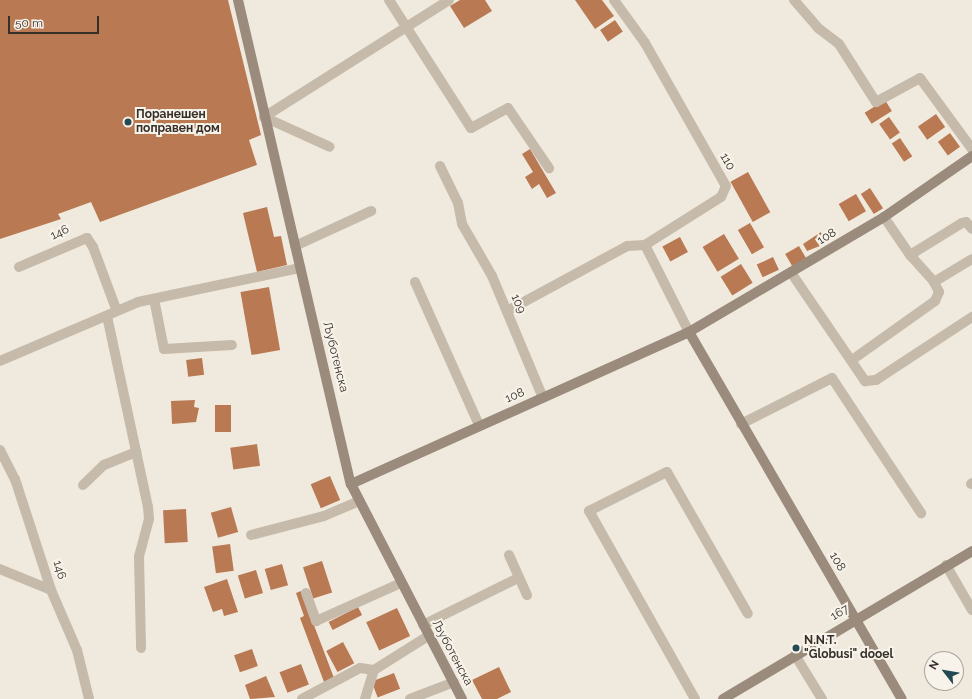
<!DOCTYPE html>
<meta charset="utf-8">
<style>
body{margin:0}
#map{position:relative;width:972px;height:699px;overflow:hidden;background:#f0eade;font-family:Raleway,sans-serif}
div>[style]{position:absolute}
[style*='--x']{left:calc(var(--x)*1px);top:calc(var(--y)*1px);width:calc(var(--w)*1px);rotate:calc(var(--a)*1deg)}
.building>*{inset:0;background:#b97953;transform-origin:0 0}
.street>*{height:10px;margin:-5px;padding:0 5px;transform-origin:5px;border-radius:5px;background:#c6bbab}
.secondary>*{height:10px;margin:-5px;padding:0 5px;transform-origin:5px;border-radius:5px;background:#9a8b7c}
.dots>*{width:11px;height:11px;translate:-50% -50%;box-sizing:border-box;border:2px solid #f8f3ea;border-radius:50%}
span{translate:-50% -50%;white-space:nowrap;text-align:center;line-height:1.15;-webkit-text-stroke:4px #f8f3ea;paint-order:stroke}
.poi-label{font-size:12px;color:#352f29;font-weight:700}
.left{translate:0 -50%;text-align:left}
.street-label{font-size:12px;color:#352f29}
.north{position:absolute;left:924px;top:651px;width:40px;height:40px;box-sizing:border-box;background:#f8f3ea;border:1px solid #aaa59d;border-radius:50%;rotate:301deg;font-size:11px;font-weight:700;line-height:16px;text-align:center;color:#352f29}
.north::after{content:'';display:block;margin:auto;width:14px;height:18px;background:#234952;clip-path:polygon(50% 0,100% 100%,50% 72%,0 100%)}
.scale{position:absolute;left:8px;top:16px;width:91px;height:18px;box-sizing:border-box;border:2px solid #352f29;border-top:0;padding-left:5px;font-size:12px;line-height:14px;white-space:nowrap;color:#352f29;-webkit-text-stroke:3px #f8f3ea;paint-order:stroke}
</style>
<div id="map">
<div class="building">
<i style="clip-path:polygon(0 0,228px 0,261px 135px,249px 140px,257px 165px,100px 222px,91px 202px,58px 214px,61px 219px,0 239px)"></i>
<i style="clip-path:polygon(460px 0,485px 0,492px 11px,464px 28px,450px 6px)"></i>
<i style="clip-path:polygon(575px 0,602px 0,614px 16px,595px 29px)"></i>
<i style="left:615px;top:20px;width:14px;height:18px;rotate:56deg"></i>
<i style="left:885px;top:100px;width:13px;height:24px;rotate:58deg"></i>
<i style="left:936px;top:114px;width:16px;height:22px;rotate:55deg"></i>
<i style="left:889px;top:117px;width:19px;height:12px;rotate:55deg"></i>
<i style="left:950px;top:133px;width:17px;height:15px;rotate:54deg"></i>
<i style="left:900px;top:138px;width:22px;height:10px;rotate:56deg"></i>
<i style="clip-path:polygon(530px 149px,556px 193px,547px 198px,539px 184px,532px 189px,525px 177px,533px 172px,522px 154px)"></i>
<i style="left:748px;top:172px;width:46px;height:20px;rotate:61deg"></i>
<i style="left:870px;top:188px;width:24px;height:11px;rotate:57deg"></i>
<i style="left:856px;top:194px;width:20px;height:20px;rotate:60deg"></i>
<i style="clip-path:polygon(267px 207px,274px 237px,281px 236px,287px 265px,257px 272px,243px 213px)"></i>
<i style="left:750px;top:223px;width:28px;height:14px;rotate:60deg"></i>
<i style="clip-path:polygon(821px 232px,825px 244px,807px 251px,803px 244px)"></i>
<i style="left:724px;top:234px;width:29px;height:25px;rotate:59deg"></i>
<i style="left:680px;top:237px;width:17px;height:20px;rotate:62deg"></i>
<i style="left:799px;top:246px;width:14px;height:16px;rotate:60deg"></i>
<i style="left:773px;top:257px;width:14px;height:18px;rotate:65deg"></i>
<i style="left:741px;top:264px;width:22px;height:24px;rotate:58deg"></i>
<i style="left:269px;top:287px;width:64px;height:29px;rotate:80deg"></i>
<i style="left:202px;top:358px;width:17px;height:16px;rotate:83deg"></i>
<i style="clip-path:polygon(195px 400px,194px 407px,199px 408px,196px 422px,172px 424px,171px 401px)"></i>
<i style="left:215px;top:405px;width:16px;height:27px"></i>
<i style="left:257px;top:444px;width:22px;height:27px;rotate:82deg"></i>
<i style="left:330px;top:476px;width:26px;height:21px;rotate:67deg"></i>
<i style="left:231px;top:507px;width:26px;height:21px;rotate:74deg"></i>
<i style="left:186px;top:509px;width:33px;height:23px;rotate:87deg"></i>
<i style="left:230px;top:544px;width:27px;height:18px;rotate:82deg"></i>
<i style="left:322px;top:561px;width:33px;height:20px;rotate:72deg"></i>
<i style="left:282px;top:564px;width:22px;height:18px;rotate:74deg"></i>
<i style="left:256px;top:570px;width:24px;height:19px;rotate:73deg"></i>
<i style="clip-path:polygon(227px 579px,238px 612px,224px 616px,222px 609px,213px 612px,204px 587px)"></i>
<i style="clip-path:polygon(301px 591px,334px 678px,324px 682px,300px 618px,304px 616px,296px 593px)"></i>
<i style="left:358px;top:607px;width:9px;height:33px;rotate:63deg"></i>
<i style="left:397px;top:608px;width:31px;height:34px;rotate:65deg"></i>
<i style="left:343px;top:642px;width:24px;height:19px;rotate:62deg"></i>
<i style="left:252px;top:649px;width:18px;height:19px;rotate:71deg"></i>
<i style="left:301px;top:664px;width:22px;height:23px;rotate:69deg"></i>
<i style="clip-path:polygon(499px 667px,511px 692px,497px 699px,482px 699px,472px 680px)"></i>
<i style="left:394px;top:673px;width:17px;height:24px;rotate:69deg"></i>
<i style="clip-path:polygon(266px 676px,275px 697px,250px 699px,245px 685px)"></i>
</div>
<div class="street">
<i style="--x:389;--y:0;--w:152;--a:57.4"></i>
<i style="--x:471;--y:128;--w:42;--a:-28.4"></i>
<i style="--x:508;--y:108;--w:73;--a:55.7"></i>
<i style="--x:614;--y:0;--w:53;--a:54.2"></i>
<i style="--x:645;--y:43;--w:164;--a:60.5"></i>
<i style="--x:726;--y:186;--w:12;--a:114"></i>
<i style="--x:721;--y:197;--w:90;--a:147.7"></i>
<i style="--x:645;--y:245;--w:97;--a:63.2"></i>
<i style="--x:794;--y:0;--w:37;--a:49"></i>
<i style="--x:818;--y:28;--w:26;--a:37"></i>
<i style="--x:839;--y:44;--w:69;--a:57.5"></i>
<i style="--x:876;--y:102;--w:50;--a:-28.6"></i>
<i style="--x:920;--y:78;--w:88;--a:53.8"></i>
<i style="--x:264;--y:117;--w:219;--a:-32.3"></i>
<i style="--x:264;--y:117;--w:72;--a:24.4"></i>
<i style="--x:440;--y:166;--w:41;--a:64.1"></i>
<i style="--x:458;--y:203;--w:21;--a:79"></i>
<i style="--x:462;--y:224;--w:60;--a:60"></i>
<i style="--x:492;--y:276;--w:132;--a:67.3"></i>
<i style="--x:884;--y:217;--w:46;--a:55.6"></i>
<i style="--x:910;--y:255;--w:36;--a:48"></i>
<i style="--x:934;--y:282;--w:44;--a:-31.2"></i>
<i style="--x:295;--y:246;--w:84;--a:-24.7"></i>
<i style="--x:910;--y:255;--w:61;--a:-31.6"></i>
<i style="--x:962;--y:223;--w:4;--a:-14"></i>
<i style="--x:966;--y:222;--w:9;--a:49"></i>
<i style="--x:19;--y:267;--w:74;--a:-23.1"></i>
<i style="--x:87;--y:238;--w:11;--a:56"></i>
<i style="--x:93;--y:247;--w:66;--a:69.6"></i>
<i style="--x:792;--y:274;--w:130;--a:55.7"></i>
<i style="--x:865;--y:381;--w:11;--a:-5"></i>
<i style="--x:876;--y:380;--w:115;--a:-33.3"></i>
<i style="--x:415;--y:282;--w:157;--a:65.9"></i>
<i style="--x:154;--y:299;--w:51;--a:78.7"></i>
<i style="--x:164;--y:349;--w:68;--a:-3.4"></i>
<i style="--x:507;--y:311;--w:136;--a:-28.4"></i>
<i style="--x:627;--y:246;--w:18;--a:-3"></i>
<i style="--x:107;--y:316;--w:195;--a:77.9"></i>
<i style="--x:148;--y:507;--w:12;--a:85"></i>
<i style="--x:149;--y:519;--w:39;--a:105"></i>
<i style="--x:139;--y:557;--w:91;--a:88.7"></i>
<i style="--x:852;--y:360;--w:102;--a:-35.4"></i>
<i style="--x:935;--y:301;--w:10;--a:-66"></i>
<i style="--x:939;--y:292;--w:11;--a:-117"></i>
<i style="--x:0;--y:361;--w:150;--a:-23.1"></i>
<i style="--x:138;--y:302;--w:166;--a:-11.9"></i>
<i style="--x:741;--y:424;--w:102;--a:-26.8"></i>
<i style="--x:832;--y:378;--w:162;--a:56.6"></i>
<i style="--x:0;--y:450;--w:33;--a:63"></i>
<i style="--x:15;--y:479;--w:117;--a:72"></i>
<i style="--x:51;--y:590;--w:65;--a:66.6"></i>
<i style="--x:77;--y:650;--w:50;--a:76.2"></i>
<i style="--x:971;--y:484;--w:1;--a:-45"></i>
<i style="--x:83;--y:485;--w:29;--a:-44"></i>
<i style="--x:104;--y:465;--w:35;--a:-22"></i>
<i style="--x:251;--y:535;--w:75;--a:-14.6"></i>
<i style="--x:324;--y:516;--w:36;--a:-23"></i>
<i style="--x:509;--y:555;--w:44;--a:65.8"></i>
<i style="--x:946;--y:565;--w:52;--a:60"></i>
<i style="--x:0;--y:569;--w:55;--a:22.4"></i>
<i style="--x:306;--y:593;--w:30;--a:70"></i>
<i style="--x:316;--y:621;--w:93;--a:-24.1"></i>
<i style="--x:423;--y:625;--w:106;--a:-26.3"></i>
<i style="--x:795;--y:655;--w:52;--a:58.5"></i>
<i style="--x:302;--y:699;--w:66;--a:-28.1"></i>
<i style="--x:360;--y:668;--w:14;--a:8"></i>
<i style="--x:374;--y:670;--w:64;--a:-32.2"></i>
<i style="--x:365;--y:699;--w:30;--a:-73"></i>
<i style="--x:410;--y:699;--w:47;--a:-21.1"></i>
<i style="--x:695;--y:699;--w:216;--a:-119.4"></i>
<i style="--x:589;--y:511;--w:87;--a:-26.6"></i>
<i style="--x:667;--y:472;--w:163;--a:60.3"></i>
</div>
<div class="secondary">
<i style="--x:238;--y:0;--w:497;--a:76.9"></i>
<i style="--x:351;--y:484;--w:242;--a:62.7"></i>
<i style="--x:689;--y:332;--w:424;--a:59.9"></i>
<i style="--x:351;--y:484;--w:371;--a:-24.2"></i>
<i style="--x:689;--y:332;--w:226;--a:-30.5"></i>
<i style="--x:884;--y:217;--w:107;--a:-34.7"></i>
<i style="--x:723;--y:699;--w:290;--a:-30.7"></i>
</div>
<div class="dots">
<i style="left:128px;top:122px;background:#234952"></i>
<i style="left:796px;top:648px;background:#234952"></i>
</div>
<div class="poi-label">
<span class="left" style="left:136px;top:122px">Поранешен<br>поправен дом</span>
<span class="left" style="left:804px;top:648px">N.N.T.<br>"Globusi" dooel</span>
</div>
<div class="street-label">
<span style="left:727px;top:162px;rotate:60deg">110</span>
<span style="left:60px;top:233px;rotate:-25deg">146</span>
<span style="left:827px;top:237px;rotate:-32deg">108</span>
<span style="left:518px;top:304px;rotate:67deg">109</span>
<span style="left:335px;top:357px;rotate:76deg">Љуботенска</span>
<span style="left:515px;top:396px;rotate:-23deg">108</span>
<span style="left:837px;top:562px;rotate:60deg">108</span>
<span style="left:59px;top:570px;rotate:74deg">146</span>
<span style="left:840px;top:613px;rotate:-31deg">167</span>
<span style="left:452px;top:653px;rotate:62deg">Љуботенска</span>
</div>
<div class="north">N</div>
<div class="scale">50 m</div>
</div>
